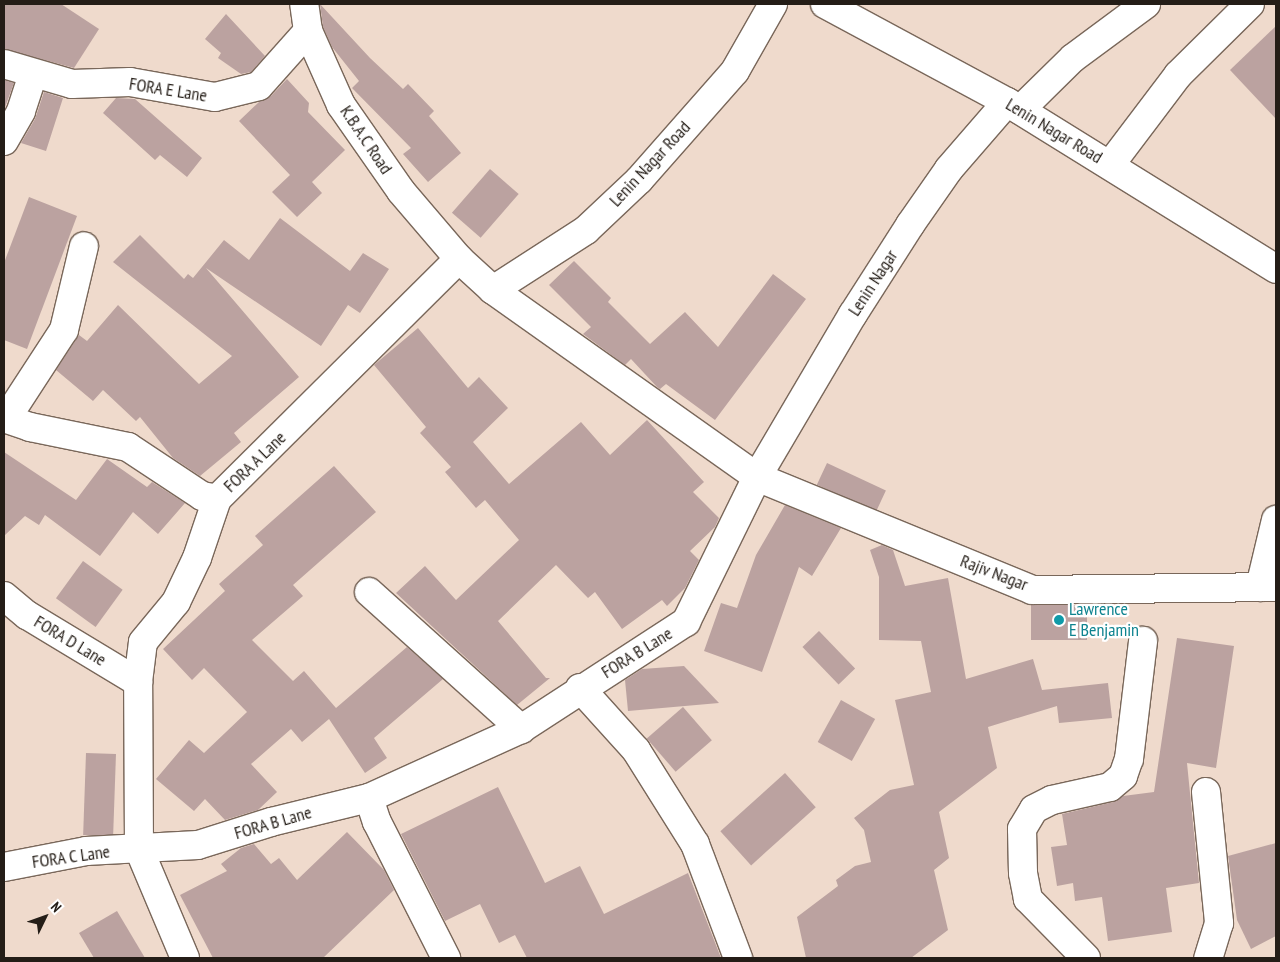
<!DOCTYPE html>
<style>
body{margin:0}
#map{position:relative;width:1280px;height:962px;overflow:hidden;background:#efdacc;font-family:"PT Sans Narrow",sans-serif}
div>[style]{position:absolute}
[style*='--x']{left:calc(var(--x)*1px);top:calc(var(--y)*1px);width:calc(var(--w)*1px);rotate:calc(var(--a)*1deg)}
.building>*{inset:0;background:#bba2a0;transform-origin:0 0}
.roads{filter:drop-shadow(1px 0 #79675a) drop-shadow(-1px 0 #79675a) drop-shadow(0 1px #79675a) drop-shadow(0 -1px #79675a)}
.minor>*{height:28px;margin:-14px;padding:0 14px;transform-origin:14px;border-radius:14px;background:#fff}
.dots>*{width:14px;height:14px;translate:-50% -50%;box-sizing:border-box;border:2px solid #fff;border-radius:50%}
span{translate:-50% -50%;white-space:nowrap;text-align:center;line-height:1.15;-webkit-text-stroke:4.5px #fff;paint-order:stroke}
.street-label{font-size:18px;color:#241d17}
.culture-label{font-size:18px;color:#0d838f}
.left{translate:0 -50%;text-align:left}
.frame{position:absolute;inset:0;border:5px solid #241d17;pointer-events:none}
.north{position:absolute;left:20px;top:892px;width:50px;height:50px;-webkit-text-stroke:4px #fff;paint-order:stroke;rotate:48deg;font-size:14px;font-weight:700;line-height:20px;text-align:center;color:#241d17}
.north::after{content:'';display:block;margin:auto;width:18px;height:22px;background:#241d17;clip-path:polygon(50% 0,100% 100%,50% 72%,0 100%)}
</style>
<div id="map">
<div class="building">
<i style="clip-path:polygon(4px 4px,61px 4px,99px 29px,74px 68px,4px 49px)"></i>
<i style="clip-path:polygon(320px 4px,370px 58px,403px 89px,408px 84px,434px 111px,429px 116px,461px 153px,428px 182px,403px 154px,411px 148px,352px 88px,359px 81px,332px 47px,323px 27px)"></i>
<i style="clip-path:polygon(226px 14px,265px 56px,251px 72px,241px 74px,218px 58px,221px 53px,205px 39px)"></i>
<i style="clip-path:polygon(1276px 26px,1276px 119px,1230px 70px)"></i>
<i style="clip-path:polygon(287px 79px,309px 103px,308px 112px,345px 150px,312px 182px,322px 193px,297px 217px,272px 192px,290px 175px,239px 121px,259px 102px,271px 96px)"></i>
<i style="clip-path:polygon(4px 80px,14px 83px,4px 110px)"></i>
<i style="clip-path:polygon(44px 92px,63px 98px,46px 151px,21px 143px,35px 119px)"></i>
<i style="clip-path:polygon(116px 98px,135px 99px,202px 158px,187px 177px,160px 155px,155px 160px,103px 113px)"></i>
<i style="left:490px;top:169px;width:38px;height:58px;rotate:41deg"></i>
<i style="clip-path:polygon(29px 197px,77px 216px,27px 349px,4px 340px,4px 263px)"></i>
<i style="clip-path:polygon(280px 218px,350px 271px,363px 253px,389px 269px,360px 313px,348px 305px,321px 346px,206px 268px,299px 377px,234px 433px,241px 442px,200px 476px,173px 458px,140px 417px,136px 421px,103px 390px,93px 401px,56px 370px,79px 335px,87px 341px,118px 305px,199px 384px,232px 356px,113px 262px,140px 235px,184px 279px,188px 274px,193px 278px,224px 240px,249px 260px)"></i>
<i style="clip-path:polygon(574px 261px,611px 298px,608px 302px,650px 344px,685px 312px,718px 347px,773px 274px,806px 299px,715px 420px,666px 384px,660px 389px,657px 387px,631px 359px,625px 365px,583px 334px,591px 327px,549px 285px)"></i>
<i style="clip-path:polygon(418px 328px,468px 388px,479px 377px,508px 408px,473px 442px,509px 484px,581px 422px,610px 455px,647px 420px,704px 482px,693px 492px,719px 518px,715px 527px,690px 551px,699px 560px,685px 588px,667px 606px,662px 600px,622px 629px,595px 592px,588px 598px,556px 565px,498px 621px,546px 678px,550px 678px,517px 705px,396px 593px,425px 566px,456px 600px,519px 540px,485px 500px,476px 508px,445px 472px,451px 467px,420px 433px,426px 427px,374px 365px)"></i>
<i style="clip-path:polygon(4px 452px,76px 500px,107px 459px,147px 487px,152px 482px,185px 503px,158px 534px,133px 512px,100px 556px,45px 515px,39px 525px,25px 516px,4px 536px)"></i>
<i style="left:827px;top:463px;width:65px;height:24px;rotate:25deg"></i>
<i style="clip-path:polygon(334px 466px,376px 512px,293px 585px,303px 596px,252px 640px,293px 681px,304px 671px,336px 708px,407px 647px,443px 679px,374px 738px,387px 758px,365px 773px,329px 719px,302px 742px,291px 729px,251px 764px,277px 792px,258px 810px,225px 820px,205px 799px,194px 811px,156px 779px,189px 740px,204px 753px,247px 712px,204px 668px,192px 680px,163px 649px,225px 591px,219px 584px,263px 545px,255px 536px)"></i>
<i style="clip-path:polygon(785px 505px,841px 528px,812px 576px,799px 567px,762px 672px,704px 651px,721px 603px,737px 608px,756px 555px)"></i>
<i style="clip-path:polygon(882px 545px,893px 550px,905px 586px,948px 578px,966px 679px,1033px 659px,1042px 690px,1108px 683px,1112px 718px,1059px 723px,1057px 706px,988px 727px,997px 768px,939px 812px,949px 858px,934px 870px,948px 930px,911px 958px,806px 958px,797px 917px,838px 886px,836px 880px,855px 866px,871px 862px,864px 830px,854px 818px,890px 790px,914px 785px,895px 700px,931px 692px,921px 641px,879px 640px,879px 577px,870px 550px)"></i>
<i style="left:83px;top:561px;width:49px;height:46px;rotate:36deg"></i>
<i style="left:1031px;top:605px;width:56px;height:35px"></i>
<i style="left:819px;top:631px;width:52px;height:23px;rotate:46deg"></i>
<i style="clip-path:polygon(1177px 638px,1234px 646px,1216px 768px,1187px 763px,1199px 883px,1166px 888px,1172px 932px,1108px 941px,1102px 897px,1075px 901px,1073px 883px,1057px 886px,1051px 847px,1067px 845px,1062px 814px,1113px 802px,1123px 796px,1154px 792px)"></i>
<i style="clip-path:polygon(684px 666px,719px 703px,628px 711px,625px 680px,642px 669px)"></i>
<i style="left:841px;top:700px;width:39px;height:48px;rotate:29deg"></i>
<i style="left:683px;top:707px;width:44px;height:48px;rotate:49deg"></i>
<i style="left:86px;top:753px;width:30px;height:82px;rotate:2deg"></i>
<i style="left:785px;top:773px;width:46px;height:87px;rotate:48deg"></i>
<i style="clip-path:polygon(498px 787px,545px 883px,580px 866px,604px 914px,688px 873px,721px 958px,527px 958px,515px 935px,499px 943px,480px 904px,445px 921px,401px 834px)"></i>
<i style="clip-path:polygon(347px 832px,384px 870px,394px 890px,323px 958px,213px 958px,180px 895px,227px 871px,221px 864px,241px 848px,254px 844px,271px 864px,279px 858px,297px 880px)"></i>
<i style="clip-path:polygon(1276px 843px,1276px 936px,1251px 949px,1237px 920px,1228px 856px)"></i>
<i style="clip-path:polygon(117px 911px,145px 958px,94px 958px,79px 933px)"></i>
</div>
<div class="roads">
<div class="minor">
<i style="--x:825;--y:4;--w:207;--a:28.3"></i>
<i style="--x:1007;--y:102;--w:317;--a:31.8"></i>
<i style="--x:4;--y:64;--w:71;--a:16.4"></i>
<i style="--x:72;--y:84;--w:58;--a:-2"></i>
<i style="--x:130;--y:82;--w:86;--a:10"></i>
<i style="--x:215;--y:97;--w:45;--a:-14"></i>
<i style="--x:259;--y:86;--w:74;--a:-48.3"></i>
<i style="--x:1007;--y:102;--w:89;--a:130.9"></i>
<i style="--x:949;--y:169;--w:68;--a:124.9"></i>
<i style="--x:910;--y:225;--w:106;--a:122.6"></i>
<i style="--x:853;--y:314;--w:189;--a:120.5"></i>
<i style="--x:757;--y:477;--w:297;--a:22.3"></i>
<i style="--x:1032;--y:590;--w:244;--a:-0.7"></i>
<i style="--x:1020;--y:110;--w:74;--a:-44.5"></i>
<i style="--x:1073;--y:58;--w:91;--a:-36.5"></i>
<i style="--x:4;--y:141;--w:34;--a:-60"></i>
<i style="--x:21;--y:111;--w:38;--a:-72"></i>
<i style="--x:1110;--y:165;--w:113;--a:-52.9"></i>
<i style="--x:1178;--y:75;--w:101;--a:-44.6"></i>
<i style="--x:493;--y:290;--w:111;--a:-32.8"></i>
<i style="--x:586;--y:230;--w:73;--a:-43.3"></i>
<i style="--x:639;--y:180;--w:145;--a:-48.6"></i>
<i style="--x:735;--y:71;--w:77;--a:-60.4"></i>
<i style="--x:4;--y:418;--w:28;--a:19"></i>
<i style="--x:30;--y:427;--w:100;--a:11.5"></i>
<i style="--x:128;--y:447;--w:89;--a:33.5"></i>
<i style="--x:202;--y:496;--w:15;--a:11"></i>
<i style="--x:6;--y:419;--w:106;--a:-56.9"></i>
<i style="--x:64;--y:330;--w:86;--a:-76.6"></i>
<i style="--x:1260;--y:587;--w:69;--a:-76.6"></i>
<i style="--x:369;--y:592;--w:205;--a:42"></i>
<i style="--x:4;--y:596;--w:30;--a:40"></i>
<i style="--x:27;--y:615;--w:130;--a:31.1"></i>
<i style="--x:580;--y:688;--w:84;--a:47.9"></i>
<i style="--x:636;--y:750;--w:111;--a:57.9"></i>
<i style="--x:695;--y:844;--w:122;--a:69.3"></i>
<i style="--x:1206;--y:792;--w:132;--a:84.3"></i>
<i style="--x:1219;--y:923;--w:37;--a:107"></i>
<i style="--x:369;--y:798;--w:25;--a:72"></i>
<i style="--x:377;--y:822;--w:153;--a:63.1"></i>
<i style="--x:4;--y:867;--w:84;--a:-11"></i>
<i style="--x:86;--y:851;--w:112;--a:-3.1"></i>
<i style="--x:198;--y:845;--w:77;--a:-17.5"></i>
<i style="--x:271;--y:822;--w:101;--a:-13.8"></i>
<i style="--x:369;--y:798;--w:167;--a:-24.4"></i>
<i style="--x:521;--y:729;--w:197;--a:-33"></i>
<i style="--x:686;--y:622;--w:161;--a:-63.9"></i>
<i style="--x:757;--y:477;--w:324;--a:-144.7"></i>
<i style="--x:493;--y:290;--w:46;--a:-137.6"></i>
<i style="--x:459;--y:259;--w:89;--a:-130.5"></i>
<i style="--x:401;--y:191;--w:105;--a:-124.9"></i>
<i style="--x:341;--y:105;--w:81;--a:-114"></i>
<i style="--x:308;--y:31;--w:27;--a:-98"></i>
<i style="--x:185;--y:958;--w:118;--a:-112.9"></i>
<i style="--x:139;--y:849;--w:167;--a:-90.3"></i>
<i style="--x:138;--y:682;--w:40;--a:-82.9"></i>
<i style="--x:143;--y:642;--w:52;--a:-50.5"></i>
<i style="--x:176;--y:602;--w:49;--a:-64.5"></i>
<i style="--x:197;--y:558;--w:62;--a:-71.3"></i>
<i style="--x:217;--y:499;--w:341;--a:-44.8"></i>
<i style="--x:1086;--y:958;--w:83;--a:-134.5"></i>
<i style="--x:1028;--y:899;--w:26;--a:-101"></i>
<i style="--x:1023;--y:873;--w:44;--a:-91.3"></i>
<i style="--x:1022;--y:829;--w:23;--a:-59"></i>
<i style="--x:1034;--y:809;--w:20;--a:-27"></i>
<i style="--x:1052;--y:800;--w:59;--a:-12.6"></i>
<i style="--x:1110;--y:787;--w:17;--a:-40"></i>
<i style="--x:1123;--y:776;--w:18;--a:-71"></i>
<i style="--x:1129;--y:759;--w:119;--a:-83.2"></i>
</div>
</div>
<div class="dots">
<i style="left:1059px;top:620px;background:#0f9aa8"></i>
</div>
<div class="street-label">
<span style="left:168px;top:90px;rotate:9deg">FORA E Lane</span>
<span style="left:1054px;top:131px;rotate:31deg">Lenin Nagar Road</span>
<span style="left:366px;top:140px;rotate:56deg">K.B.A.C Road</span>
<span style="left:650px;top:164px;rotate:-47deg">Lenin Nagar Road</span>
<span style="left:873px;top:283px;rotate:-57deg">Lenin Nagar</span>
<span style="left:255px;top:462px;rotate:-44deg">FORA A Lane</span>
<span style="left:994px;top:573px;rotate:21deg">Rajiv Nagar</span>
<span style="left:70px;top:641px;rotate:31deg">FORA D Lane</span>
<span style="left:637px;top:653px;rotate:-32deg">FORA B Lane</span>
<span style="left:273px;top:823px;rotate:-16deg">FORA B Lane</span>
<span style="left:71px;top:857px;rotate:-8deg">FORA C Lane</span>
</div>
<div class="culture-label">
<span class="left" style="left:1069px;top:620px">Lawrence<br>E Benjamin</span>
</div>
<div class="frame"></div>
<div class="north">N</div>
</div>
